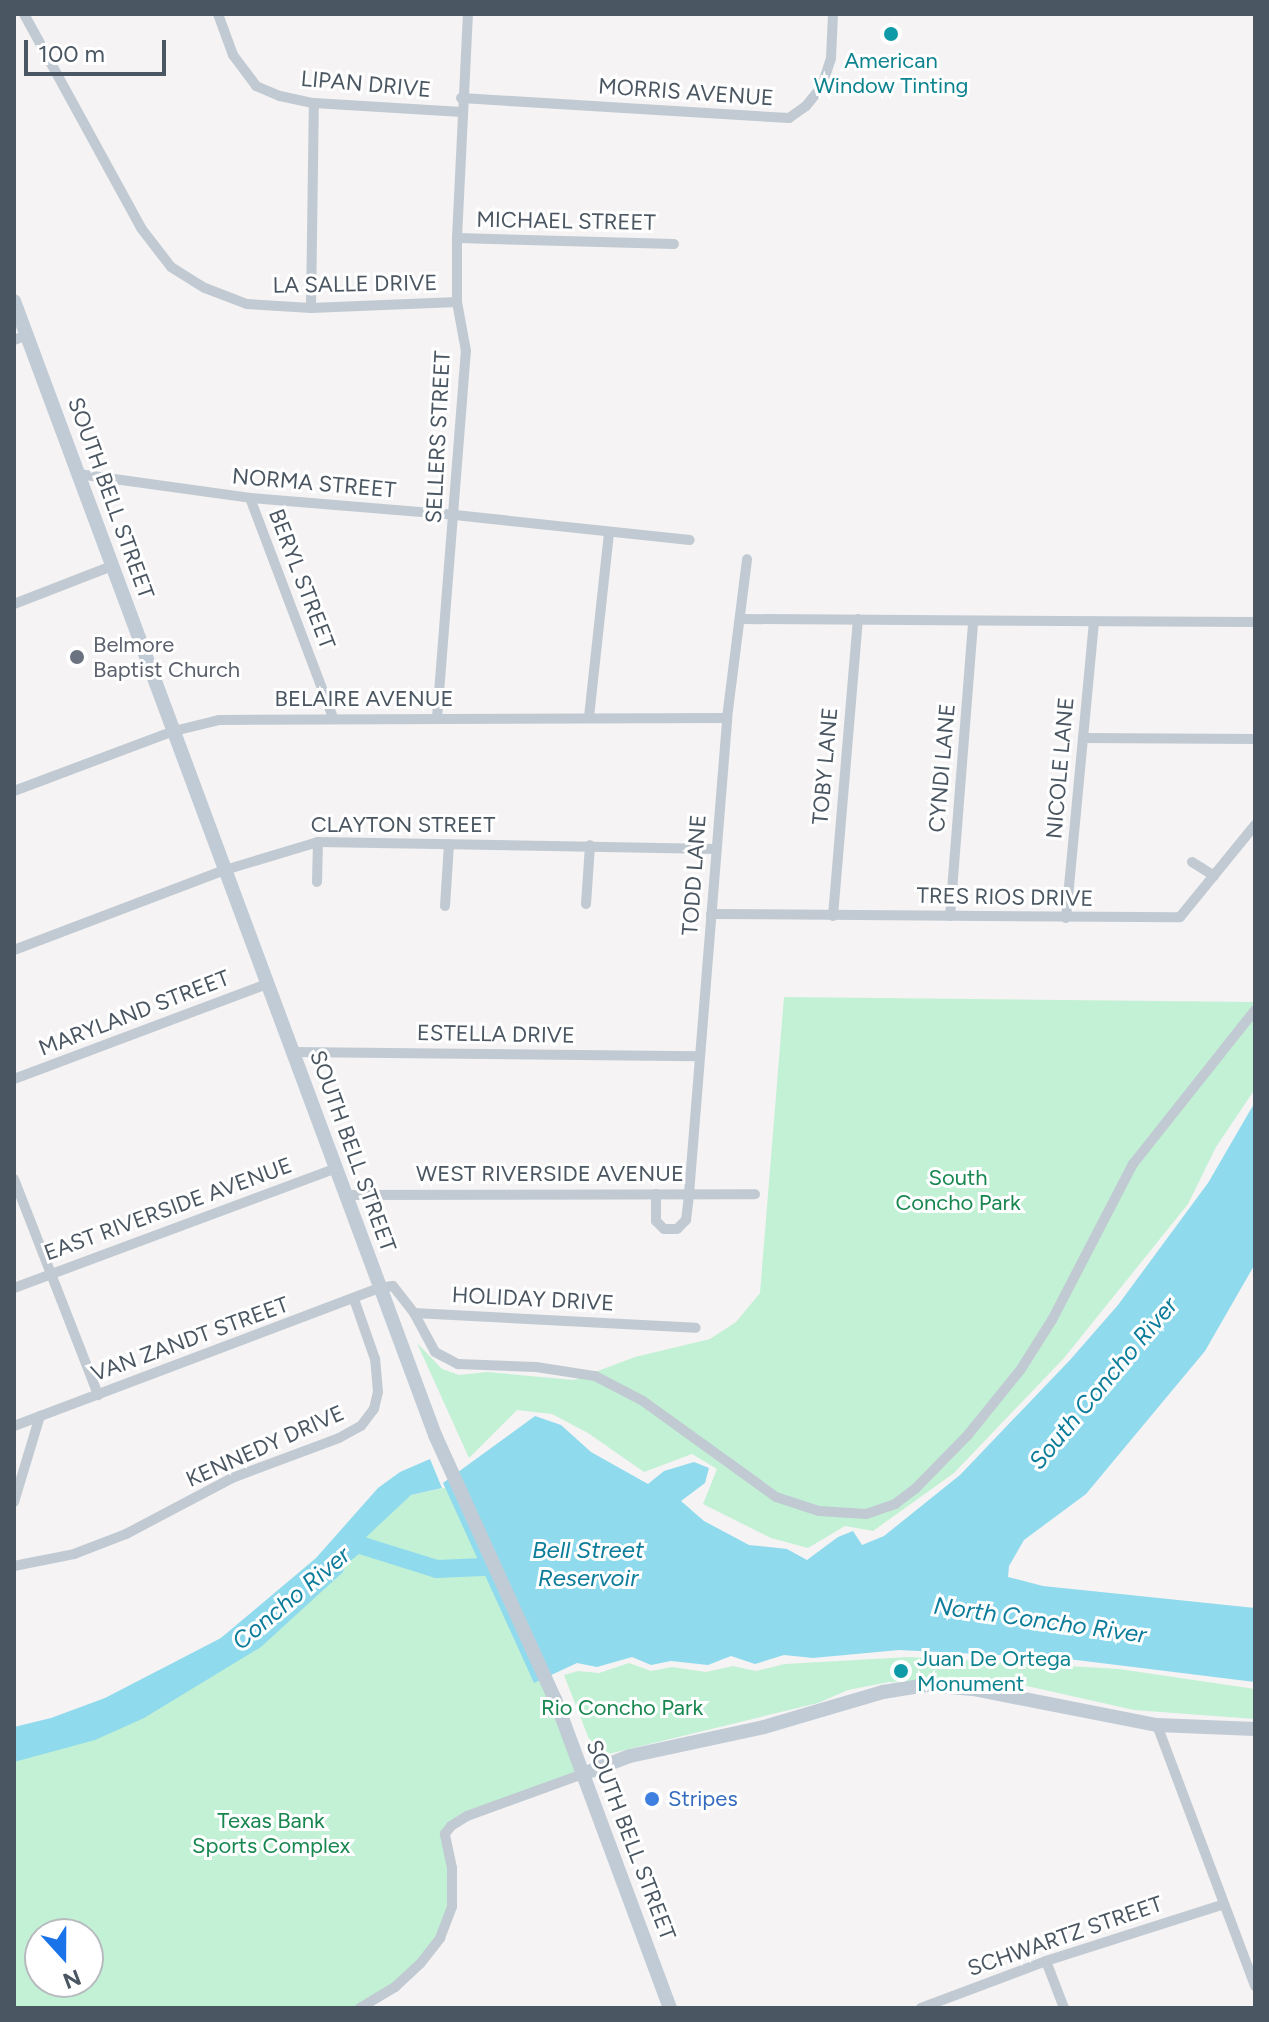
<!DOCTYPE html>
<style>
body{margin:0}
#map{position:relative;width:1269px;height:2022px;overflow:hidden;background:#f5f3f3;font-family:Figtree,sans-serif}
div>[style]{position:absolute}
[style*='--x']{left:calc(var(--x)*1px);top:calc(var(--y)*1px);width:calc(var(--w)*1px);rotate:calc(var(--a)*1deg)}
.green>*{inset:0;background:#c3f1d5}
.water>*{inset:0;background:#90daee}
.river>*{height:18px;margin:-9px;padding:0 9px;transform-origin:9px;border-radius:9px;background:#90daee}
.street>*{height:10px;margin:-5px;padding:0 5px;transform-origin:5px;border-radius:5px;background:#c1cad2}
.secondary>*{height:14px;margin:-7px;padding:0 7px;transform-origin:7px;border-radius:7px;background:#c1cbd6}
.dots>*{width:22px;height:22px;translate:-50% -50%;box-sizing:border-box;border:4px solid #fff;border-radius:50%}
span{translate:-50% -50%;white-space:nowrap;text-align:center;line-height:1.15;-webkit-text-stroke:6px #fff;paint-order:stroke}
.culture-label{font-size:22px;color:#0d838f}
.left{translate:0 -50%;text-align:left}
.street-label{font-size:22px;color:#4a5661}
.worship-label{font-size:22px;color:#5b616d}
.park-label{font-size:22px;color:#17864f}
.shop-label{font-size:22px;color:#366cbe}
.water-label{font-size:24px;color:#0c7c9b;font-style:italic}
.frame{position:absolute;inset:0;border:16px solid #4a5661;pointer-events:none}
.north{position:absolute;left:24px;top:1918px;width:80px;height:80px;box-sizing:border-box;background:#fff;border:2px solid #b7bbc0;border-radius:50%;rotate:159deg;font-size:22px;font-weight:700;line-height:32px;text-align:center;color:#4a5661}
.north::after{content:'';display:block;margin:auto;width:28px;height:36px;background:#1a73e8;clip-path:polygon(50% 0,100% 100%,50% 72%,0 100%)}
.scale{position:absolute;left:24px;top:40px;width:142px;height:36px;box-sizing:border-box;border:4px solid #4a5661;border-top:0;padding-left:10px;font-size:24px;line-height:28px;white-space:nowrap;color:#4a5661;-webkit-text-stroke:6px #fff;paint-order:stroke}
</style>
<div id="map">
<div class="green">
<i style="clip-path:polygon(784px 997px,1255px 1002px,1255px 1089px,1216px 1147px,1188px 1204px,1064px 1358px,954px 1473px,873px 1531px,845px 1526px,808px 1548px,771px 1538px,703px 1504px,717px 1469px,692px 1454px,644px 1472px,588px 1433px,552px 1414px,517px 1410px,469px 1458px,417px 1343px,442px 1369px,459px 1375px,487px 1372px,574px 1380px,635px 1357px,710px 1339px,736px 1322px,760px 1293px)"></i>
<i style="clip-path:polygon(evenodd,471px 1482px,583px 1774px,467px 1816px,445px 1834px,452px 1906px,420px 1964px,360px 2008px,14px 2008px,14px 1752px,96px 1732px,411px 1495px,471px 1482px,40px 1934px,88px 1934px,88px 1982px,40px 1982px,40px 1934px)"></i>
<i style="clip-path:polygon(909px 1657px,1119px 1669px,1255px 1689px,1255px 1719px,1134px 1710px,1018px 1684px,889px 1682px,848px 1690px,818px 1703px,596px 1757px,564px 1675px,578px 1671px,599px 1673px,629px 1663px,651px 1671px,672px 1667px,706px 1672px,733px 1666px,756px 1671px,785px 1664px)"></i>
</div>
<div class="water">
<i style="clip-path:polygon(1255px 1102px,1255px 1264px,1205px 1351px,1086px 1494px,1024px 1540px,1009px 1566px,1008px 1577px,1043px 1586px,1255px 1608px,1255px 1682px,1060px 1658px,899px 1650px,813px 1658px,784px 1655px,755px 1664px,731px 1656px,708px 1665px,671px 1661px,651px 1665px,632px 1657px,597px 1667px,577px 1663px,534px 1683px,443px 1483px,535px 1416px,561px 1425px,591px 1452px,648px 1484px,664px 1471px,694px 1462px,709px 1468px,705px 1483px,681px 1501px,704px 1521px,749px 1545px,787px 1549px,807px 1560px,838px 1537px,853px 1531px,862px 1545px,884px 1536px,960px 1475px,1070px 1360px,1118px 1305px,1208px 1183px)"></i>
<i style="clip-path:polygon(430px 1459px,442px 1488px,411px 1495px,347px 1555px,343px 1572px,261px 1647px,144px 1718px,95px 1740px,14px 1762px,14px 1727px,51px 1718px,105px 1698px,221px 1638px,316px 1558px,378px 1488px,400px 1472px)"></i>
</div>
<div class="river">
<i style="--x:341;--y:1557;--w:21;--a:-39"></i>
<i style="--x:357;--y:1544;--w:84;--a:17.4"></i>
<i style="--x:437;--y:1569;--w:69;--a:-2.5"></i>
</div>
<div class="street">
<i style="--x:24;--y:14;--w:244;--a:61.3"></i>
<i style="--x:141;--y:228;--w:49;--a:52.4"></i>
<i style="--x:171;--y:267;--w:40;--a:32"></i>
<i style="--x:205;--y:288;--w:45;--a:20.9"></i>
<i style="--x:247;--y:304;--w:64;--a:3.6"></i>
<i style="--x:311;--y:308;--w:146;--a:-2.4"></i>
<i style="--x:218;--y:14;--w:44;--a:69.9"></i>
<i style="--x:233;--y:55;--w:39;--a:53"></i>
<i style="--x:256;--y:86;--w:26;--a:23"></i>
<i style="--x:280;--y:96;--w:35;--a:12"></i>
<i style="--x:314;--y:103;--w:148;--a:3.5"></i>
<i style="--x:461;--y:98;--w:329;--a:3.5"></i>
<i style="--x:789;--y:118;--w:21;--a:-35"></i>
<i style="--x:806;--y:106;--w:26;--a:-51"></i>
<i style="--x:822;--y:86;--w:29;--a:-72"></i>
<i style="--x:831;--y:58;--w:44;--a:-87.4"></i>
<i style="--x:457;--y:238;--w:217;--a:1.6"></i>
<i style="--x:311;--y:308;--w:205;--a:-89.2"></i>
<i style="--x:14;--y:340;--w:14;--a:-21"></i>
<i style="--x:78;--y:474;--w:174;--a:7.9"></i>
<i style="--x:250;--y:498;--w:206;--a:4.7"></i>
<i style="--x:455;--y:515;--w:236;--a:6.1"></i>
<i style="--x:250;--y:498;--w:235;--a:69.3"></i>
<i style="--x:14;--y:604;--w:105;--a:-21.2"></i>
<i style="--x:742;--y:619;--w:513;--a:0.34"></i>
<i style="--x:589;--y:717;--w:185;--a:-83.8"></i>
<i style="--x:437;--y:718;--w:368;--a:-85.5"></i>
<i style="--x:466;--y:351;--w:50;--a:-100.4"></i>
<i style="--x:457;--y:302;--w:64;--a:-90"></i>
<i style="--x:457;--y:238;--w:224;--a:-87.2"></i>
<i style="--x:1083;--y:738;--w:172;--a:0.3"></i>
<i style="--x:14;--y:791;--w:171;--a:-20.6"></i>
<i style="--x:174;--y:731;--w:46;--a:-13.7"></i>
<i style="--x:219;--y:720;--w:508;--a:-0.23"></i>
<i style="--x:1192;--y:862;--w:26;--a:32"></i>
<i style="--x:317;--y:882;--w:40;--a:-88.6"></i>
<i style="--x:586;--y:904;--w:59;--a:-86.1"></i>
<i style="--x:445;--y:906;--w:62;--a:-86.3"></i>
<i style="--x:711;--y:914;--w:469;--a:0.4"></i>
<i style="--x:1180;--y:917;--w:119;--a:-50.8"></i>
<i style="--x:833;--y:916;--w:298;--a:-85.2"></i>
<i style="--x:950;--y:916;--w:295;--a:-85.5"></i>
<i style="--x:1066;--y:918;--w:298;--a:-84.6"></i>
<i style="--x:14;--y:950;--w:226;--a:-20.8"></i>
<i style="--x:225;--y:870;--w:97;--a:-16.8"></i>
<i style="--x:318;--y:842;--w:397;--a:1"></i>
<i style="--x:293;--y:1052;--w:406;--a:0.6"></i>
<i style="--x:14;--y:1079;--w:270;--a:-20.6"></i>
<i style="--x:14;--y:1179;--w:232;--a:68.7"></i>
<i style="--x:656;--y:1194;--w:27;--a:90"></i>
<i style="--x:656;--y:1221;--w:11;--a:45"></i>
<i style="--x:664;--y:1229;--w:13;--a:0"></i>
<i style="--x:677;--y:1229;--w:13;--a:-45"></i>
<i style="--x:686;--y:1220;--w:26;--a:-83"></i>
<i style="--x:689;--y:1194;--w:478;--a:-85.4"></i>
<i style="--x:727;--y:718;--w:160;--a:-82.8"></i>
<i style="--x:346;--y:1195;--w:409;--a:-0.1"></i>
<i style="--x:14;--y:1288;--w:344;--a:-20.4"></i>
<i style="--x:414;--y:1313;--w:44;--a:61.7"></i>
<i style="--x:435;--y:1352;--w:26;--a:28"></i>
<i style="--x:458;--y:1364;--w:78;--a:2.2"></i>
<i style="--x:536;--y:1367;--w:60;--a:8.7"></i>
<i style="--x:595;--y:1376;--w:54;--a:27.5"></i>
<i style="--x:643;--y:1401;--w:164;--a:35.8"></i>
<i style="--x:776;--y:1497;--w:45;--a:18"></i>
<i style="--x:819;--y:1511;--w:47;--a:3.7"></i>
<i style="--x:866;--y:1514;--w:31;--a:-19"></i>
<i style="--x:895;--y:1504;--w:26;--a:-37"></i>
<i style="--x:916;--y:1488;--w:73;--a:-45.6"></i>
<i style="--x:967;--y:1436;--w:86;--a:-51.1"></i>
<i style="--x:1021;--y:1369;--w:58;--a:-57.7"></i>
<i style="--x:1052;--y:1320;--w:176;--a:-62.6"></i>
<i style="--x:1133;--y:1164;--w:196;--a:-51.6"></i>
<i style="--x:14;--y:1426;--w:391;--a:-20.7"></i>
<i style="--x:380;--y:1288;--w:13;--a:-9"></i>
<i style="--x:393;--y:1286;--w:34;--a:52"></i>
<i style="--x:414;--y:1313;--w:282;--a:3"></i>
<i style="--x:14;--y:1502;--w:90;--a:-73.2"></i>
<i style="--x:14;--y:1566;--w:61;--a:-11.3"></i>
<i style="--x:74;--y:1554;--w:56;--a:-21"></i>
<i style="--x:126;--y:1534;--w:120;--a:-27.8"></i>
<i style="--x:232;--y:1478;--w:114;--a:-20.5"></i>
<i style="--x:339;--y:1438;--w:25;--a:-29"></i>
<i style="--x:361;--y:1426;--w:21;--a:-53"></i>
<i style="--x:374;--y:1409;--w:17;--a:-77"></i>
<i style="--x:378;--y:1392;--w:33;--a:-95"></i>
<i style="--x:375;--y:1359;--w:64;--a:-109.3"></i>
<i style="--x:1157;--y:1725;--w:279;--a:69.4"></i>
<i style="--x:1046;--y:1961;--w:50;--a:69"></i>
<i style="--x:360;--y:2008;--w:41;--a:-31"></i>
<i style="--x:395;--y:1987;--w:34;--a:-43"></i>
<i style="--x:420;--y:1964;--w:33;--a:-52"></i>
<i style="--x:440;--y:1938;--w:34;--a:-69"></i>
<i style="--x:452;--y:1906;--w:38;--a:-90"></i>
<i style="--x:452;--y:1868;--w:35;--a:-102"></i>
<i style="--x:445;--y:1834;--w:10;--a:-53"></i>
<i style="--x:451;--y:1826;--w:19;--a:-32"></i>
<i style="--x:467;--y:1816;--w:123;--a:-19.9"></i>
<i style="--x:921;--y:2008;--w:134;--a:-20.6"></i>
<i style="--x:1046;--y:1961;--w:185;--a:-17.7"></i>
</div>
<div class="secondary">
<i style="--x:14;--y:301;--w:1210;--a:69.63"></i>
<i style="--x:435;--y:1435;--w:290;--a:65.6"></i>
<i style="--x:555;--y:1699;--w:330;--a:69.6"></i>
<i style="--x:583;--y:1774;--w:50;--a:-21"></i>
<i style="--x:630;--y:1756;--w:137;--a:-12.2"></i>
<i style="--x:764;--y:1727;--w:124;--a:-16.4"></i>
<i style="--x:883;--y:1692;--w:45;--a:-9"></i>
<i style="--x:927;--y:1685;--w:46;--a:5"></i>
<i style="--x:973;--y:1689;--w:187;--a:11.1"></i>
<i style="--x:1157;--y:1725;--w:98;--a:2.3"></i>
</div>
<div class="dots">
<i style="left:891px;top:34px;background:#0f9aa8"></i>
<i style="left:77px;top:657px;background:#6b7280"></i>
<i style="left:901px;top:1671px;background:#0f9aa8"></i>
<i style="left:652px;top:1799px;background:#3f7fe0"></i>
</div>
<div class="culture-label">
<span style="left:891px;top:73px">American<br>Window Tinting</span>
<span class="left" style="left:917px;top:1671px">Juan De Ortega<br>Monument</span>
</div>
<div class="street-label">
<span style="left:366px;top:84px;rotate:5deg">LIPAN DRIVE</span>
<span style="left:686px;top:92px;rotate:4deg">MORRIS AVENUE</span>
<span style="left:566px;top:221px;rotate:1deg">MICHAEL STREET</span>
<span style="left:355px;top:284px;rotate:-1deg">LA SALLE DRIVE</span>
<span style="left:438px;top:437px;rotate:-87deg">SELLERS STREET</span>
<span style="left:314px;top:483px;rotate:5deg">NORMA STREET</span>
<span style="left:111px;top:498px;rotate:70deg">SOUTH BELL STREET</span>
<span style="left:302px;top:579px;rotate:69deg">BERYL STREET</span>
<span style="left:364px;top:699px">BELAIRE AVENUE</span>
<span style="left:825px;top:766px;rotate:-85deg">TOBY LANE</span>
<span style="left:942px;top:768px;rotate:-85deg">CYNDI LANE</span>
<span style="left:1060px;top:768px;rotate:-85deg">NICOLE LANE</span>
<span style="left:403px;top:825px">CLAYTON STREET</span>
<span style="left:694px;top:875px;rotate:-86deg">TODD LANE</span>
<span style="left:1005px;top:897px;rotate:1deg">TRES RIOS DRIVE</span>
<span style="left:134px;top:1013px;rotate:-21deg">MARYLAND STREET</span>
<span style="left:496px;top:1034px;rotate:1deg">ESTELLA DRIVE</span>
<span style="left:353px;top:1151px;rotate:70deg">SOUTH BELL STREET</span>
<span style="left:550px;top:1174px">WEST RIVERSIDE AVENUE</span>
<span style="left:168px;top:1209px;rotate:-20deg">EAST RIVERSIDE AVENUE</span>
<span style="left:533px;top:1299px;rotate:3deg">HOLIDAY DRIVE</span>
<span style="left:190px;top:1339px;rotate:-20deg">VAN ZANDT STREET</span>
<span style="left:265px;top:1446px;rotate:-24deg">KENNEDY DRIVE</span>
<span style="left:631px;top:1840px;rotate:69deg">SOUTH BELL STREET</span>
<span style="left:1065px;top:1936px;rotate:-19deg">SCHWARTZ STREET</span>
</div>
<div class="worship-label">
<span class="left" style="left:93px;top:657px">Belmore<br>Baptist Church</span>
</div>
<div class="park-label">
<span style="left:958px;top:1190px">South<br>Concho Park</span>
<span style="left:622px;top:1708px">Rio Concho Park</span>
<span style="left:271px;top:1833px">Texas Bank<br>Sports Complex</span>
</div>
<div class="shop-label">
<span class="left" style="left:668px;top:1799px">Stripes</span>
</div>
<div class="water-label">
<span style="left:1103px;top:1383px;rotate:-50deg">South Concho River</span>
<span style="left:588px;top:1564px">Bell Street<br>Reservoir</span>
<span style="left:291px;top:1598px;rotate:-40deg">Concho River</span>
<span style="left:1040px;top:1620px;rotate:8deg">North Concho River</span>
</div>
<div class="frame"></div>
<div class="north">N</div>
<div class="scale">100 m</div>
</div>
